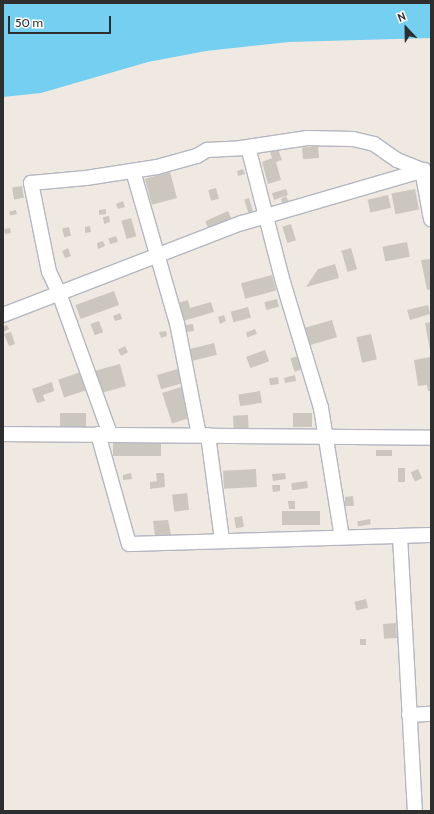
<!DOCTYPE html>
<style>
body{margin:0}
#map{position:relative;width:434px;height:814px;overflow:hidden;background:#efe9e1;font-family:Cabin,sans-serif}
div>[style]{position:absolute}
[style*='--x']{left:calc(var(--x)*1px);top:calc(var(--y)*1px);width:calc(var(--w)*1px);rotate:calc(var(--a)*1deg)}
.water>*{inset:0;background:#75cff0}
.building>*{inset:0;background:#cbc7bf;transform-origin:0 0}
.roads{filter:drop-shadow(1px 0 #b4b7c1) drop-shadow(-1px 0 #b4b7c1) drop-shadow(0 1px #b4b7c1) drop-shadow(0 -1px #b4b7c1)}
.minor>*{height:14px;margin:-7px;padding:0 7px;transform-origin:7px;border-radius:7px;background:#fff}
span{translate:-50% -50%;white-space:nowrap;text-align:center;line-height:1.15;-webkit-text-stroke:4px #fff;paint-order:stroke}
.frame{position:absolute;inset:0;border:4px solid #2e2e2e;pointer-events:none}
.north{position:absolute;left:386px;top:8px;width:40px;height:40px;-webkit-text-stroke:3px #fff;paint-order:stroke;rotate:338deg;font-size:11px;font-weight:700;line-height:16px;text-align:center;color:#2e2e2e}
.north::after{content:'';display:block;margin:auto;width:14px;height:18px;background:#2e2e2e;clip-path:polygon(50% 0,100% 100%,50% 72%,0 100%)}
.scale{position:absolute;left:8px;top:16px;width:103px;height:18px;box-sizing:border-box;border:2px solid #2e2e2e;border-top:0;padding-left:5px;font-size:12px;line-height:14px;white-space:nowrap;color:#2e2e2e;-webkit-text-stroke:3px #fff;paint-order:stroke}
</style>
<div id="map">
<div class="water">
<i style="clip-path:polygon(3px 3px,431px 3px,431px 38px,289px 42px,206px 51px,148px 62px,41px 93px,3px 97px)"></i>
</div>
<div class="building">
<i style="left:318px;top:146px;width:12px;height:16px;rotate:85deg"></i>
<i style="clip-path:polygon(278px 149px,282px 160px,276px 162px,281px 180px,268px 184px,262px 162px,272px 158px,270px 152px)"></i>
<i style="clip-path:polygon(243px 169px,245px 174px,238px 176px,237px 171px)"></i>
<i style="left:170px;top:172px;width:27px;height:26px;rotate:75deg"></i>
<i style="left:22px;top:186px;width:12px;height:10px;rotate:81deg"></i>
<i style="left:216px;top:188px;width:11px;height:8px;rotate:75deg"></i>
<i style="clip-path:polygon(286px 189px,288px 195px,274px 200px,272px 193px)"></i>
<i style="left:415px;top:189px;width:21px;height:24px;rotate:79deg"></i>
<i style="left:388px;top:195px;width:13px;height:21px;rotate:77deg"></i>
<i style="clip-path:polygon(286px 196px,289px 202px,283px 205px,281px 199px)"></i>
<i style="left:249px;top:198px;width:14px;height:5px;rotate:73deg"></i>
<i style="clip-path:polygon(123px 201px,125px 207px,118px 209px,116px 204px)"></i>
<i style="clip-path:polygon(106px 209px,106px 214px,99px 215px,99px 210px)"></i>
<i style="left:16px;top:210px;width:4px;height:7px;rotate:76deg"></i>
<i style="left:228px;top:211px;width:12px;height:25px;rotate:66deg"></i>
<i style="clip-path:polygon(109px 216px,110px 222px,104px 224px,103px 217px)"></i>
<i style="left:131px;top:218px;width:19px;height:10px;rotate:74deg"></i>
<i style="left:291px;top:224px;width:17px;height:9px;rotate:73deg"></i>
<i style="clip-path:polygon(90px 226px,91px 232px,85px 233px,85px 227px)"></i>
<i style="left:69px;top:227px;width:9px;height:7px;rotate:77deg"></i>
<i style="left:10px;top:228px;width:5px;height:6px;rotate:79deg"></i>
<i style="left:116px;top:236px;width:6px;height:8px;rotate:72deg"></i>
<i style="clip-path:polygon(103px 241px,105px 246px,98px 249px,97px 243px)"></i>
<i style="left:407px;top:242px;width:15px;height:25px;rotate:79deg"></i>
<i style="clip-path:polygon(68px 248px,71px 256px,65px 258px,62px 251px)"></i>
<i style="left:351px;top:248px;width:22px;height:10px;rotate:74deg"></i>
<i style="clip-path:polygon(430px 259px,431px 289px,427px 290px,421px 260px)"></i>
<i style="clip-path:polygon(335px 264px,339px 278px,306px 287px,318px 269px)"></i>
<i style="left:272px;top:275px;width:16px;height:32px;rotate:75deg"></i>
<i style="left:114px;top:291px;width:15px;height:41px;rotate:70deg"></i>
<i style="left:277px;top:299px;width:8px;height:13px;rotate:76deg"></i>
<i style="clip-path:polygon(188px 300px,190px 308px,211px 302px,214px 312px,183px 321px,178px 303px)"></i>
<i style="clip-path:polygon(428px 305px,430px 314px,410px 320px,407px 310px)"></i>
<i style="left:248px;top:307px;width:11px;height:18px;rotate:75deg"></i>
<i style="clip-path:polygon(120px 313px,122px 319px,115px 321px,113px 316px)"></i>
<i style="clip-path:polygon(224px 315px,226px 321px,220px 324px,218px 317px)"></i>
<i style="left:332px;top:320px;width:18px;height:28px;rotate:74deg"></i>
<i style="left:99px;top:321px;width:12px;height:9px;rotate:70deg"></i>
<i style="clip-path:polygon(431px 322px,431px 350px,430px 350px,425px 323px)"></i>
<i style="left:193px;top:324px;width:7px;height:10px;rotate:82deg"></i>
<i style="clip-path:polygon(7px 325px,9px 329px,3px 332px,3px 327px)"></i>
<i style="left:255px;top:329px;width:5px;height:10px;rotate:68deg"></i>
<i style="clip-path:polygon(166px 331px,167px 336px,161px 338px,159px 332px)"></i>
<i style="clip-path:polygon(11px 332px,15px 344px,9px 346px,4px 334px)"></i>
<i style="left:371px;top:334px;width:26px;height:15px;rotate:77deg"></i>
<i style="left:214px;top:343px;width:12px;height:25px;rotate:76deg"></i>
<i style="left:125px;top:346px;width:7px;height:8px;rotate:63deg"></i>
<i style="left:265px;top:350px;width:12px;height:20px;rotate:70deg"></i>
<i style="left:298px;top:356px;width:14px;height:8px;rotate:73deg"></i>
<i style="clip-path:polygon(431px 357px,431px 391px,428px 391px,427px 385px,418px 386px,414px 360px)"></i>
<i style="left:120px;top:364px;width:23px;height:27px;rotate:75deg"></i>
<i style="left:181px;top:368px;width:15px;height:25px;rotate:74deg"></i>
<i style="left:81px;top:372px;width:19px;height:24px;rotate:72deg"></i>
<i style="clip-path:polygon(295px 375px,296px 381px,285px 383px,284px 378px)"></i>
<i style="left:278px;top:377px;width:7px;height:9px;rotate:82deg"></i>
<i style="clip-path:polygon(52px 382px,54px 391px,43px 395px,45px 401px,37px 403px,32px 389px)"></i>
<i style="left:184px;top:386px;width:32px;height:23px;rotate:72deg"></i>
<i style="left:260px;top:391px;width:12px;height:22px;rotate:81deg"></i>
<i style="left:60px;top:413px;width:26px;height:14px"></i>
<i style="left:293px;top:413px;width:19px;height:14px"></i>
<i style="left:248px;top:415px;width:18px;height:15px;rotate:87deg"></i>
<i style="left:161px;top:441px;width:15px;height:48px;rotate:90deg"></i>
<i style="left:392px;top:450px;width:6px;height:16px;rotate:90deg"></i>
<i style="left:398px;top:468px;width:7px;height:14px"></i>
<i style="left:256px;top:469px;width:18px;height:33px;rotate:87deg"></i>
<i style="left:418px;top:469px;width:10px;height:8px;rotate:66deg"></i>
<i style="clip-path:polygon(131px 473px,132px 479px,123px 480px,123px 475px)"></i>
<i style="clip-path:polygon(156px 473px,164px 473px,165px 487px,150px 489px,150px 482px,157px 481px)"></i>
<i style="clip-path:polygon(285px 473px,286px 479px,273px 481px,272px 474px)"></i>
<i style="left:307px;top:481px;width:7px;height:16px;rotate:82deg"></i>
<i style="clip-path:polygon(272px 485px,280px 485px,280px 491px,273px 492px)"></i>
<i style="left:187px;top:493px;width:17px;height:15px;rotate:83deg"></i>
<i style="clip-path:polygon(353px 496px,354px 506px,345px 506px,345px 497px)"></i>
<i style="clip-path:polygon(288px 501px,295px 501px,295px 509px,289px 509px)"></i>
<i style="left:320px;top:511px;width:14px;height:38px;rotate:90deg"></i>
<i style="left:242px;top:516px;width:11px;height:8px;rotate:80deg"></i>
<i style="left:370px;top:519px;width:5px;height:13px;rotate:79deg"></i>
<i style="clip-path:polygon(168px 520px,171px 535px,155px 536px,153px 521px)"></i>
<i style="left:366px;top:599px;width:9px;height:12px;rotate:77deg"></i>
<i style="left:396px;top:623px;width:15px;height:13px;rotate:86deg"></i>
<i style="left:360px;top:639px;width:6px;height:6px"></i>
</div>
<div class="roads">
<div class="minor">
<i style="--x:248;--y:147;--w:139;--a:75.5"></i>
<i style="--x:283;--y:282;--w:132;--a:73.2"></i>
<i style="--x:321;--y:408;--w:131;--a:80.8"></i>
<i style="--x:133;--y:171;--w:158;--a:73.9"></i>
<i style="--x:177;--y:323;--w:114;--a:78.9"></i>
<i style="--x:3;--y:315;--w:256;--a:-21.1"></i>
<i style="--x:242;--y:223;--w:190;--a:-16.2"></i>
<i style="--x:3;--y:434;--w:428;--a:0.5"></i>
<i style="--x:98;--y:434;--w:114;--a:74.3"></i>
<i style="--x:129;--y:544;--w:302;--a:-1.7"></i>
<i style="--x:110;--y:434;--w:150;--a:-109.9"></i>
<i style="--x:59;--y:293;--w:23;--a:-115"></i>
<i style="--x:49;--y:272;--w:91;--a:-101.4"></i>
<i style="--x:31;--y:183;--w:55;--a:-5.2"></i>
<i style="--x:86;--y:178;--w:72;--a:-8.8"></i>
<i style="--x:157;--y:167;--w:41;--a:-15.4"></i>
<i style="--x:197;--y:156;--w:12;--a:-31"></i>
<i style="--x:207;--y:150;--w:34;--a:-3"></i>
<i style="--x:241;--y:148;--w:67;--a:-8.6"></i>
<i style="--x:307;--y:138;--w:46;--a:1.2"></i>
<i style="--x:353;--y:139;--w:22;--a:13"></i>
<i style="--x:374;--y:144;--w:28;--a:35"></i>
<i style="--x:397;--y:160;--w:27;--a:22"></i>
<i style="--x:422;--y:170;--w:50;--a:79.6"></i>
<i style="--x:208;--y:435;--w:106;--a:82.4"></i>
<i style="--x:400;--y:536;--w:275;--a:86.9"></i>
<i style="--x:409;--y:715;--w:22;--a:-3"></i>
</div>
</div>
<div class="frame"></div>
<div class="north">N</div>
<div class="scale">50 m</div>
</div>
